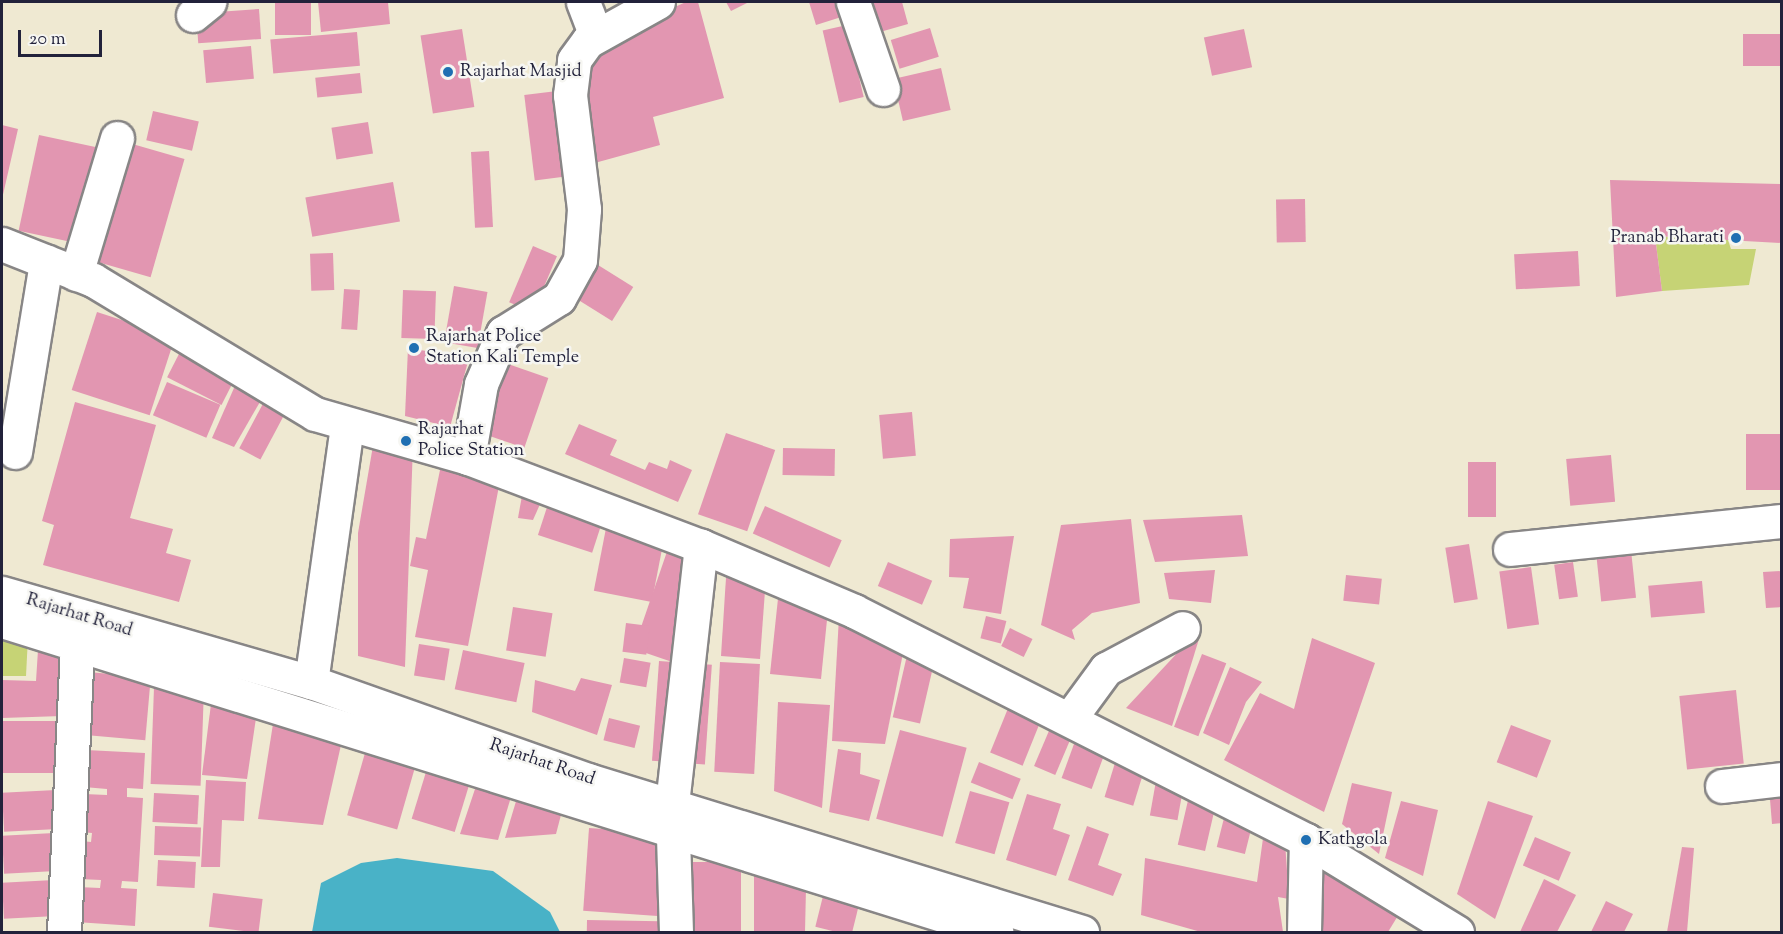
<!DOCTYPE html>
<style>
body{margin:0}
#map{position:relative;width:1783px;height:934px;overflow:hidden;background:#efe9d2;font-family:"Sorts Mill Goudy",serif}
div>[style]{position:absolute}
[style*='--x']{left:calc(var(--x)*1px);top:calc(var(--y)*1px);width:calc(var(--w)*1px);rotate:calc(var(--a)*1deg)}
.green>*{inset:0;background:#c6d375}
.water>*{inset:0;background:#49b2c7}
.building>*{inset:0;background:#e296b1;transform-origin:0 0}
.roads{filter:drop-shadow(2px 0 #888686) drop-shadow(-2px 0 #888686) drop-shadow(0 2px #888686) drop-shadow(0 -2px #888686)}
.minor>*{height:33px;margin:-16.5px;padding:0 16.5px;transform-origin:16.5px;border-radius:16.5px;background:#fff}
.major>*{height:33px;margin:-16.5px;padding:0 16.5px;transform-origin:16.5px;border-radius:16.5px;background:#fff}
.dots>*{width:16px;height:16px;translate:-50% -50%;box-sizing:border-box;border:3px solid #f6f6f2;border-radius:50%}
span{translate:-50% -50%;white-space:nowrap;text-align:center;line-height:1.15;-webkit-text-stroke:5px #f6f6f2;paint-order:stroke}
.poi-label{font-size:18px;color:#22223b}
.left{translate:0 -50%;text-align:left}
.right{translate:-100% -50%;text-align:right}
.street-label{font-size:18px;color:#22223b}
.frame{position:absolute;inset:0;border:3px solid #22223b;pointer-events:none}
.scale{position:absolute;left:18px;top:30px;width:84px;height:27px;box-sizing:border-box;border:3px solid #22223b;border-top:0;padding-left:8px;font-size:18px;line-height:21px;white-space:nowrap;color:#22223b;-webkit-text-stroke:4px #f6f6f2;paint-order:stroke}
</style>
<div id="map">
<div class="green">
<i style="clip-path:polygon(1655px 236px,1728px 240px,1731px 249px,1756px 249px,1749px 285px,1662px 291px)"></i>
<i style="clip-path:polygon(2px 633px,28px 637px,26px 676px,2px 676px)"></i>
</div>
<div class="water">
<i style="clip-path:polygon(397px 858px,493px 871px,550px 912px,560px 932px,312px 932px,321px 883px,361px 863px)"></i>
</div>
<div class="building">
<i style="left:275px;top:2px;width:36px;height:33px"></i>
<i style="clip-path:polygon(318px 2px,388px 2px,390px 24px,321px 32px)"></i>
<i style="clip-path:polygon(686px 2px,698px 2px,724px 98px,653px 117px,660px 145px,591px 164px,577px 79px,600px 40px)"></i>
<i style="clip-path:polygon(726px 2px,749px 2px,731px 11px)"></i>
<i style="clip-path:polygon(809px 2px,850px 2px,854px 13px,816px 25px)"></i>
<i style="clip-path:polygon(864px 2px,902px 2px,908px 24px,873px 34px)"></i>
<i style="left:259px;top:9px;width:30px;height:63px;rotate:86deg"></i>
<i style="left:847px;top:25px;width:74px;height:25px;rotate:77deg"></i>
<i style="left:930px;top:28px;width:30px;height:41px;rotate:73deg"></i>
<i style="left:462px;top:29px;width:79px;height:42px;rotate:81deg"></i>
<i style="left:1244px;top:29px;width:39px;height:41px;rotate:78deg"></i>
<i style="left:357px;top:32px;width:34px;height:87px;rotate:85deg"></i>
<i style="left:1782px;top:34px;width:32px;height:39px;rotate:90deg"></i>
<i style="left:251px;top:46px;width:33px;height:48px;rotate:85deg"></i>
<i style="left:941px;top:68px;width:43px;height:49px;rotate:77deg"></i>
<i style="left:360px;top:73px;width:20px;height:45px;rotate:84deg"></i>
<i style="left:557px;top:91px;width:86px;height:33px;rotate:83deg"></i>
<i style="left:153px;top:111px;width:47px;height:30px;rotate:13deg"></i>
<i style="left:368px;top:122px;width:32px;height:37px;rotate:81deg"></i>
<i style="clip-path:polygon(2px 125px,18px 129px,2px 199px)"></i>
<i style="left:39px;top:135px;width:60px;height:98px;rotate:12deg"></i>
<i style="left:122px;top:141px;width:65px;height:123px;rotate:16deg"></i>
<i style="left:489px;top:151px;width:76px;height:18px;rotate:87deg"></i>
<i style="clip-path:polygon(1610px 180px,1782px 184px,1782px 243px,1655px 236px,1662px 291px,1616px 297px)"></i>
<i style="left:393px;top:182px;width:40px;height:89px;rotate:80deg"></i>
<i style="left:1305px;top:199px;width:43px;height:29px;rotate:89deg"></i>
<i style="left:533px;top:246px;width:26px;height:61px;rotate:23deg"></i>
<i style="left:1578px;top:251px;width:35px;height:64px;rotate:87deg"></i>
<i style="left:333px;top:253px;width:37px;height:23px;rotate:88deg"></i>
<i style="left:590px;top:260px;width:51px;height:40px;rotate:32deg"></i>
<i style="left:454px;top:286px;width:34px;height:57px;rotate:10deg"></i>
<i style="left:344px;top:289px;width:16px;height:40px;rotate:4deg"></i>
<i style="left:403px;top:290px;width:33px;height:48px;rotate:2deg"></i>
<i style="left:97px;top:312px;width:82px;height:82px;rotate:18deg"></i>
<i style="left:183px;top:346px;width:61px;height:35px;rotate:27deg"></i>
<i style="clip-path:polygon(408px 348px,469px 358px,450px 427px,405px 416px)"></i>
<i style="left:502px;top:362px;width:49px;height:74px;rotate:19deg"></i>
<i style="clip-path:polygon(238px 379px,264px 395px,234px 447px,212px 438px)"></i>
<i style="left:167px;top:382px;width:58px;height:36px;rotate:23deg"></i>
<i style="left:266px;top:398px;width:24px;height:57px;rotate:28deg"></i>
<i style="clip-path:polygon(75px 402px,156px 425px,130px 518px,173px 529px,166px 553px,191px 560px,179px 602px,43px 565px,54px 525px,42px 521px)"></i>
<i style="left:912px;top:412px;width:44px;height:33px;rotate:85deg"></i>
<i style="clip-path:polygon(579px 424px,617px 440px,610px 455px,645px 470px,649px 462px,667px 469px,670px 460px,692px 470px,678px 502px,565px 454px)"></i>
<i style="left:726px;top:433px;width:52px;height:86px;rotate:19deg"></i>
<i style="clip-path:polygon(375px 434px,413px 445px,405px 667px,358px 656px,358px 533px)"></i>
<i style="left:1782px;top:434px;width:56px;height:36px;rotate:90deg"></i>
<i style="left:783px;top:448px;width:52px;height:27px;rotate:1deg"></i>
<i style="left:1611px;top:455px;width:47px;height:45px;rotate:85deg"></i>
<i style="left:1468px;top:462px;width:28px;height:55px"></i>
<i style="clip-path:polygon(441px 465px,500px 481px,468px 646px,415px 637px,428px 570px,410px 566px,416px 537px,426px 539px)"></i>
<i style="clip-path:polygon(523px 490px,545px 493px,533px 520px,518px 518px)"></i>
<i style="left:550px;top:498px;width:57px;height:39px;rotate:18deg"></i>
<i style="left:765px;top:506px;width:84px;height:30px;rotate:24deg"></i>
<i style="clip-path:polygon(1242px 515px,1248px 556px,1155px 562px,1143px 520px)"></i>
<i style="clip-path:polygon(1131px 519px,1140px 603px,1092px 613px,1072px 630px,1075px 640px,1041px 625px,1061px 525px)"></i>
<i style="left:607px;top:523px;width:59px;height:69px;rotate:11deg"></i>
<i style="clip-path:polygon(1014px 536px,1001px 614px,963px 608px,969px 578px,949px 577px,950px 539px)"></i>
<i style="left:671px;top:540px;width:54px;height:115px;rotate:19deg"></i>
<i style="left:1469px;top:544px;width:56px;height:24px;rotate:81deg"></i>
<i style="left:1631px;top:550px;width:48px;height:35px;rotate:84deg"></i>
<i style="clip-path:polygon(727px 562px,766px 577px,760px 659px,721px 656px)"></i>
<i style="left:888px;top:562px;width:48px;height:26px;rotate:23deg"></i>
<i style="left:1573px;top:562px;width:35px;height:19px;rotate:82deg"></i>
<i style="left:1531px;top:567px;width:58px;height:32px;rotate:82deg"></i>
<i style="clip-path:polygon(1215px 570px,1211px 603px,1169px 599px,1164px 573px)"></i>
<i style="clip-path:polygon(1782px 571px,1782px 607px,1766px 608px,1763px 572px)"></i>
<i style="left:1346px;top:575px;width:36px;height:26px;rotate:6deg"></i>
<i style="left:1702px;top:581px;width:32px;height:54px;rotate:85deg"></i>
<i style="clip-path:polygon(779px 589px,828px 610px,821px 679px,770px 674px)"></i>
<i style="left:513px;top:607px;width:40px;height:44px;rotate:9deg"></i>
<i style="left:986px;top:616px;width:21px;height:23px;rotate:14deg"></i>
<i style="clip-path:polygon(839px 617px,904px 648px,885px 744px,832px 741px)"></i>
<i style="left:626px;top:623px;width:24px;height:29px;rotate:7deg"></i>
<i style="left:1010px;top:628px;width:25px;height:20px;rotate:26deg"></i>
<i style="clip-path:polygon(1312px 638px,1375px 663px,1324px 812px,1224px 760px,1260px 693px,1294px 709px)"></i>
<i style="clip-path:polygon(1199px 639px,1172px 726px,1126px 708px,1180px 650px)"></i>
<i style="left:419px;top:644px;width:31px;height:32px;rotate:9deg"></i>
<i style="clip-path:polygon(38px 650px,69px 653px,62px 716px,2px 718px,2px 680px,36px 681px)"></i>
<i style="left:463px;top:650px;width:63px;height:40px;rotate:12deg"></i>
<i style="left:908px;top:651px;width:28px;height:68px;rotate:13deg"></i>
<i style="left:1202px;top:654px;width:26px;height:78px;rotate:21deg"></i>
<i style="left:624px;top:658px;width:27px;height:25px;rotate:10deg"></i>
<i style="left:659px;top:661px;width:53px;height:100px;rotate:4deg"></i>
<i style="left:720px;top:662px;width:40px;height:110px;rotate:3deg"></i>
<i style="clip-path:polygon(1230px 667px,1262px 682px,1246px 702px,1229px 745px,1203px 733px)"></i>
<i style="left:88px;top:672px;width:63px;height:63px;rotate:5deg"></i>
<i style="clip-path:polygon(581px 678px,612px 685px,597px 735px,532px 712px,535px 680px,575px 691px)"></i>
<i style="left:154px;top:687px;width:50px;height:97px;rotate:2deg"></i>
<i style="left:1736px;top:690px;width:74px;height:57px;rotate:84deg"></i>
<i style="clip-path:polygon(212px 696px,256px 718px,247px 779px,202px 775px)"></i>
<i style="left:1013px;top:696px;width:35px;height:61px;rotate:22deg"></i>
<i style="clip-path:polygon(778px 702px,830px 705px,822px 808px,774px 791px)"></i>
<i style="left:609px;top:718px;width:32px;height:23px;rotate:14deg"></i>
<i style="left:1054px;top:719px;width:23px;height:51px;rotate:23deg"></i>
<i style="left:60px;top:721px;width:52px;height:58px;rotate:90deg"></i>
<i style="clip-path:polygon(273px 724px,341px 745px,323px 825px,258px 819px)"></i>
<i style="left:1511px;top:725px;width:43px;height:40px;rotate:21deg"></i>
<i style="left:900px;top:730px;width:69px;height:92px;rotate:15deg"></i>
<i style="left:1078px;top:733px;width:32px;height:48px;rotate:20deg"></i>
<i style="left:367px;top:746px;width:52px;height:72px;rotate:16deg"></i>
<i style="clip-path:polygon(838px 749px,861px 753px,860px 774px,880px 780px,869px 821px,829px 812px)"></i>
<i style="clip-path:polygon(86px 750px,145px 753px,143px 789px,127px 788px,127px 797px,143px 798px,138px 882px,122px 881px,121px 888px,137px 889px,135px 926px,76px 922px,78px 887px,100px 888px,101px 880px,79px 879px,81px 841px,91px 842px,92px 833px,81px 832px,84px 794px,107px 795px,107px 789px,84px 787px)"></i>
<i style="left:1118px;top:753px;width:30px;height:46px;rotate:17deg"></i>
<i style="left:979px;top:762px;width:45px;height:22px;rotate:22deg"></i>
<i style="left:426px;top:772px;width:45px;height:49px;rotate:17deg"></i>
<i style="left:1157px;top:775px;width:28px;height:41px;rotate:10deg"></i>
<i style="clip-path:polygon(206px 780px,246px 782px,244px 821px,222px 820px,220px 867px,201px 867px)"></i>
<i style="clip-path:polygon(1352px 783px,1392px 792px,1379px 854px,1342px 824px)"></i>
<i style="clip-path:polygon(1782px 785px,1782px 823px,1772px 824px,1769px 787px)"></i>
<i style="clip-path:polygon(476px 786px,511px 797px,498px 840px,460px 834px)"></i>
<i style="left:56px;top:790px;width:39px;height:54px;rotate:87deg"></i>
<i style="left:970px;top:791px;width:41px;height:54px;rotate:16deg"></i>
<i style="left:154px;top:793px;width:45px;height:29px;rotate:3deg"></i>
<i style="clip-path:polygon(1027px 794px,1061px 804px,1053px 829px,1070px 835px,1056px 876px,1006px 860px)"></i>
<i style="left:1189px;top:796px;width:28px;height:50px;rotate:13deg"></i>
<i style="clip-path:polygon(517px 798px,562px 811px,556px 834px,505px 838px)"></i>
<i style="clip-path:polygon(1401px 801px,1438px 810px,1423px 876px,1385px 858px)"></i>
<i style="clip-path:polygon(1488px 801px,1533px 816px,1495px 919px,1457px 894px)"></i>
<i style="left:1224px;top:818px;width:29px;height:30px;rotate:14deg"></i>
<i style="left:155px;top:826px;width:46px;height:29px;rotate:2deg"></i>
<i style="clip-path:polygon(1087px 826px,1109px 834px,1098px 865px,1122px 874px,1113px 896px,1068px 880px)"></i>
<i style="left:589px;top:828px;width:78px;height:83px;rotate:4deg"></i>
<i style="clip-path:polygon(1264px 831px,1285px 842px,1289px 899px,1278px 897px,1283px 932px,1201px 932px,1141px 915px,1145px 858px,1257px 882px)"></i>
<i style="left:54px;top:833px;width:38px;height:52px;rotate:87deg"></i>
<i style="left:1535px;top:837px;width:39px;height:31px;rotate:23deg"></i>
<i style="clip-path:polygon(1682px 847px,1694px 848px,1687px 932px,1667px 932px)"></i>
<i style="left:158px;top:860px;width:38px;height:26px;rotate:3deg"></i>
<i style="clip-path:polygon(1311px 861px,1399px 914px,1388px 932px,1311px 932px)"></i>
<i style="left:683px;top:862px;width:58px;height:70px"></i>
<i style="clip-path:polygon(754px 873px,806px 888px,805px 932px,754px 932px)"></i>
<i style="clip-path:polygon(1544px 879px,1576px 895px,1557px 932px,1520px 932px)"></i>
<i style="left:54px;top:880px;width:36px;height:52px;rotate:87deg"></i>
<i style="left:826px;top:884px;width:37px;height:44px;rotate:14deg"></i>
<i style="left:213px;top:893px;width:50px;height:34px;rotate:7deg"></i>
<i style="clip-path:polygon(1606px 901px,1633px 914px,1624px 932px,1591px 932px)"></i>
<i style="left:587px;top:920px;width:73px;height:12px;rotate:1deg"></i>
</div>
<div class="roads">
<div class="minor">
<i style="--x:583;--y:2;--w:36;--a:69"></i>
<i style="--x:853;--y:2;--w:92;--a:71"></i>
<i style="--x:193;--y:15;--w:21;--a:-39"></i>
<i style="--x:2;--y:244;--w:98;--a:21.6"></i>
<i style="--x:93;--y:280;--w:259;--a:31.1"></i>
<i style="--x:315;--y:414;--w:159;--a:16"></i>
<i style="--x:468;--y:458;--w:249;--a:20.7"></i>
<i style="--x:701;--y:546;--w:166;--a:23"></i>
<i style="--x:854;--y:611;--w:507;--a:26.87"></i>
<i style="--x:1306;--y:840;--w:177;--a:31.4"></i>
<i style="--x:76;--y:274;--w:142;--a:-73.2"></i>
<i style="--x:15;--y:452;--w:193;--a:-80.7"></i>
<i style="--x:468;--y:458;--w:75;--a:-80"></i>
<i style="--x:481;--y:384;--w:56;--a:-66.7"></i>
<i style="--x:503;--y:333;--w:66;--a:-32"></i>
<i style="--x:559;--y:298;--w:43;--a:-61.1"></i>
<i style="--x:580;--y:260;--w:51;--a:-85.5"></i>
<i style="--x:584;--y:209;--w:115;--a:-97"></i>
<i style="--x:570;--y:95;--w:35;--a:-83"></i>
<i style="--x:574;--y:60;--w:24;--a:-54"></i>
<i style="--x:588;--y:41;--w:80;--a:-29.1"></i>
<i style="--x:1510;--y:549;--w:273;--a:-5.9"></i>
<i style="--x:311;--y:682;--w:258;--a:-82"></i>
<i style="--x:1070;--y:718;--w:61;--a:-53.7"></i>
<i style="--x:1106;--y:669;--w:87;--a:-28"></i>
<i style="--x:1722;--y:786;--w:60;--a:-6.7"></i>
<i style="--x:64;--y:932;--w:288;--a:-87.4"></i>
<i style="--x:676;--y:932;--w:128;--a:-91.8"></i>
<i style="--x:672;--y:804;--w:260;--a:-83.6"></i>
<i style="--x:1304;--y:932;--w:92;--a:-88.8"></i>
</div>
<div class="major">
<i style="--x:2;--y:593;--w:322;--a:16.1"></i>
<i style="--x:311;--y:682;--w:294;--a:19.5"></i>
<i style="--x:588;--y:780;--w:517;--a:17.1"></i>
<i style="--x:2;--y:621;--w:1042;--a:17.37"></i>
</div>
</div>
<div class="dots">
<i style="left:448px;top:72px;background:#1f6fb2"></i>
<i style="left:1736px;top:238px;background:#1f6fb2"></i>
<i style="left:414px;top:348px;background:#1f6fb2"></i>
<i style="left:406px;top:441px;background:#1f6fb2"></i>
<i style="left:1306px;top:840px;background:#1f6fb2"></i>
</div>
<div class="poi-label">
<span class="left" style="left:460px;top:72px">Rajarhat Masjid</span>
<span class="right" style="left:1724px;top:238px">Pranab Bharati</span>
<span class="left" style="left:426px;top:348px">Rajarhat Police<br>Station Kali Temple</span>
<span class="left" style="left:418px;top:441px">Rajarhat<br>Police Station</span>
<span class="left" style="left:1318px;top:840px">Kathgola</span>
</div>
<div class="street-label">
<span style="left:79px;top:616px;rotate:17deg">Rajarhat Road</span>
<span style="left:542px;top:763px;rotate:19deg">Rajarhat Road</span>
</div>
<div class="frame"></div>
<div class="scale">20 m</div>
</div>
